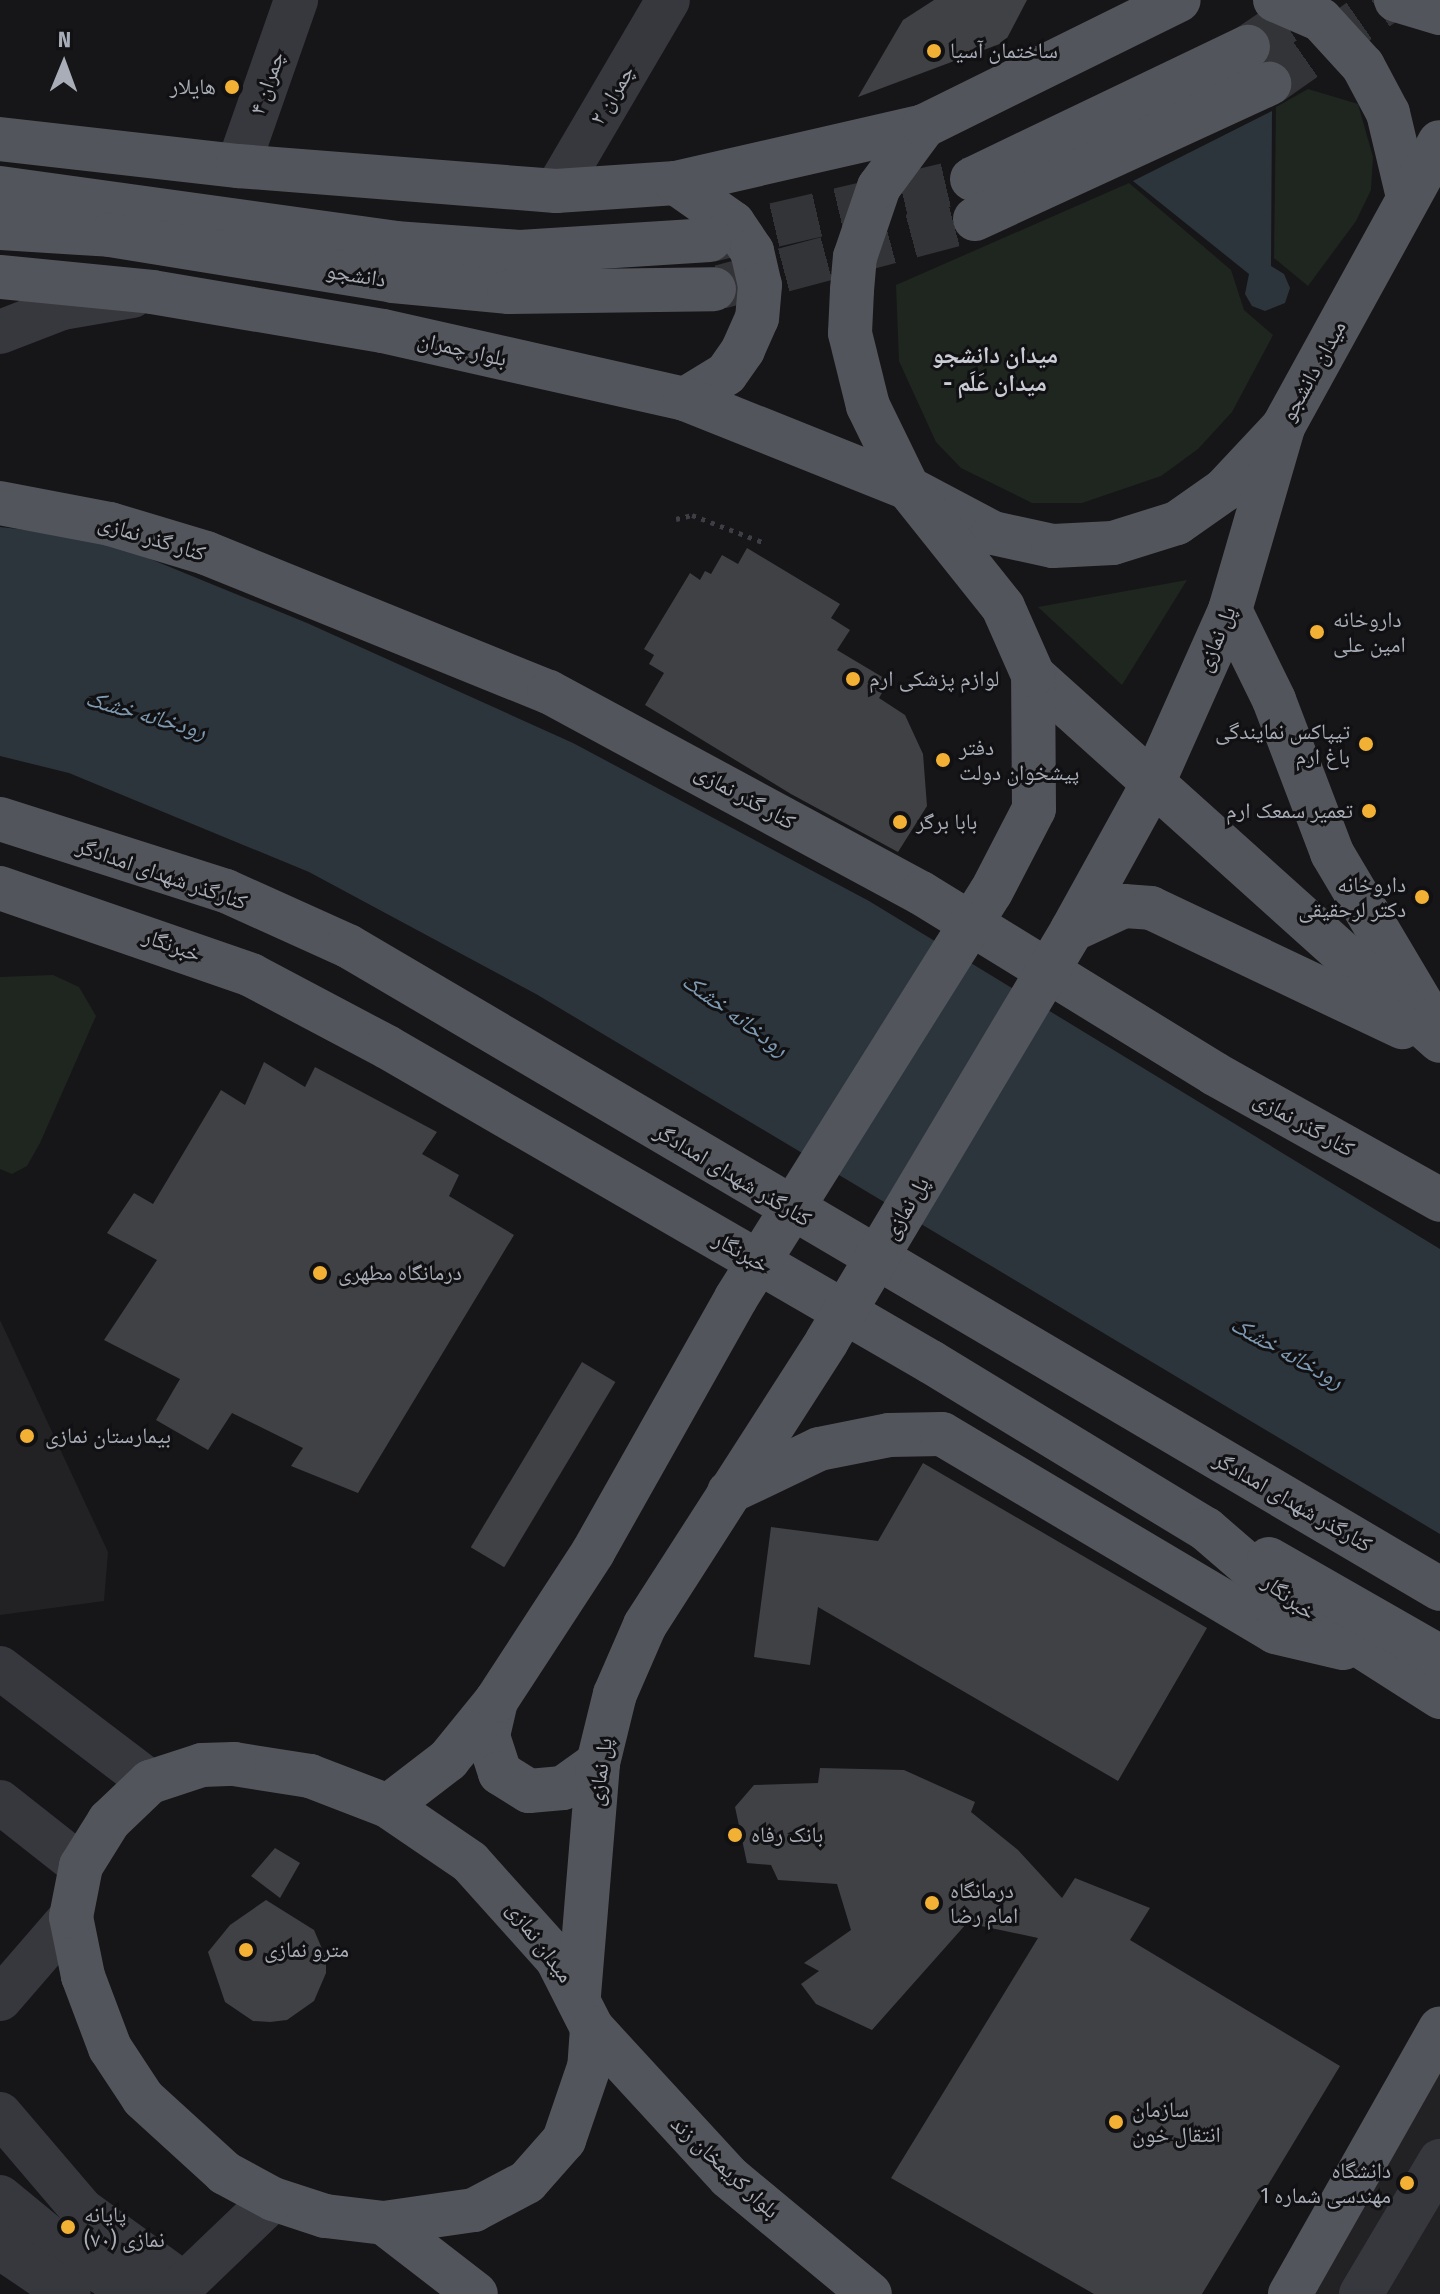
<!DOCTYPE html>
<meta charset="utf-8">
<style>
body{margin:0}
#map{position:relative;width:1440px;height:2294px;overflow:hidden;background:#161618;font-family:"Fira Sans Condensed","Noto Naskh Arabic",sans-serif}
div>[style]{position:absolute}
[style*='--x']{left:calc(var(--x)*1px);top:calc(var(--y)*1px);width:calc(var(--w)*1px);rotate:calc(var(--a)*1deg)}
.built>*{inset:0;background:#222225}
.green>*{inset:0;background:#1e261f}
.water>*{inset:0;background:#2c353c}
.building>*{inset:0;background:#404145;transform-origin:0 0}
.major-tunnel>*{height:44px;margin-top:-22px;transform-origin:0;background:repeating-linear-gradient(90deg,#333438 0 44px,transparent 0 66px)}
.path>*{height:5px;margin-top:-2.5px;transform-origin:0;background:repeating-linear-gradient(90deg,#3d3f44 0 4px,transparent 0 10px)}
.minor>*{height:44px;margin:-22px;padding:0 22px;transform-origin:22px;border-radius:22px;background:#37383d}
.major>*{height:44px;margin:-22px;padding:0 22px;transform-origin:22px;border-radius:22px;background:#53555c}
.dots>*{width:22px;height:22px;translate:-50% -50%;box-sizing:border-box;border:4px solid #111113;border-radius:50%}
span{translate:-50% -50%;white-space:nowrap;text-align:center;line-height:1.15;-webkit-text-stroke:6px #111113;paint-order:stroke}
.poi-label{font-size:22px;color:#a8adb8}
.left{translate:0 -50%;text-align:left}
.right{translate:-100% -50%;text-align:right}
.street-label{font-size:22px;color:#a8adb8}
.neighbourhood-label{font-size:24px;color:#c9ccd4;font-weight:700}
.water-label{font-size:24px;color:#7f9bb3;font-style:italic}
.north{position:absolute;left:24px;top:24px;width:80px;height:80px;-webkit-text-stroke:6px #111113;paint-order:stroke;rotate:1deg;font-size:22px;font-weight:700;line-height:32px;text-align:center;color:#a8adb8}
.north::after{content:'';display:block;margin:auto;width:28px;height:36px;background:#a8adb8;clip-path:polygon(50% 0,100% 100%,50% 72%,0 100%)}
</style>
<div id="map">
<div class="built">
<i style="clip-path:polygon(0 1320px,108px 1552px,104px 1601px,0 1615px)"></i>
<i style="clip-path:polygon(1440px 2072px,1440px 2294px,1307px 2294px)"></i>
</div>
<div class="green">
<i style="clip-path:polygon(1308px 89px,1358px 104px,1373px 157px,1371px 190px,1356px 221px,1308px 286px,1274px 258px,1276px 107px)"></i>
<i style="clip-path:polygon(1129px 183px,1231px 270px,1244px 310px,1273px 335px,1232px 412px,1198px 449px,1161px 476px,1082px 503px,1032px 503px,961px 468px,936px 442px,899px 361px,896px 285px)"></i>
<i style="clip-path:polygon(1187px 580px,1122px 685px,1038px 607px)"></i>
<i style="clip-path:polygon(53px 975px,79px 987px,96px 1016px,40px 1143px,27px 1166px,12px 1174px,0 1169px,0 977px)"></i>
</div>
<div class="water">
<i style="clip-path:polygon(1272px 111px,1271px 266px,1284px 274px,1290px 288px,1285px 303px,1265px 311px,1252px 306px,1245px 294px,1249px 274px,1133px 181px)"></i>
<i style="clip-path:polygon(0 527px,99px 538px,307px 623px,573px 743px,869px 901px,1440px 1249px,1440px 1534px,536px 994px,309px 872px,69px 773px,0 756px)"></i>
</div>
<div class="building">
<i style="clip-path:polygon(934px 0,1027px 0,1005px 42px,858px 97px,903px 20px)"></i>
<i style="clip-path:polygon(747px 548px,840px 604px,831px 618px,850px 630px,837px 650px,889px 681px,879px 698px,905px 715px,923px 754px,927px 806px,898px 852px,791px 794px,645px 705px,664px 673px,649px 664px,654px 655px,644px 649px,690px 573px,700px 580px,705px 571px,711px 574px,722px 555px,738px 564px)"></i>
<i style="clip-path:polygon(264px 1062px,305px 1087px,315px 1067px,437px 1132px,422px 1154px,459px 1175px,449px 1196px,514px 1235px,358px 1493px,291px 1466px,303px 1448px,232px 1413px,208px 1450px,156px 1420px,180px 1379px,104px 1340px,157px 1260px,107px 1233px,134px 1193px,153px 1204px,221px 1090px,245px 1105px)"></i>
<i style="left:582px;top:1362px;width:39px;height:216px;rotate:31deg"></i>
<i style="clip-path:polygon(923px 1463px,1207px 1628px,1118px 1781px,818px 1607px,810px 1665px,754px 1657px,771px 1527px,878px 1541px)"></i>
<i style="clip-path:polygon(820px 1768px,904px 1770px,975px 1802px,971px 1812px,1018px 1850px,1062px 1898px,1075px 1878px,1150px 1908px,1130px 1940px,1340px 2066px,1202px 2294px,1094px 2294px,891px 2178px,1038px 1938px,967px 1923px,872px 2030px,816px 2004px,801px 1984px,819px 1971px,804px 1963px,851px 1930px,837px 1884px,778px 1880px,771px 1865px,747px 1863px,735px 1807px,754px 1785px,818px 1783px)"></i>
<i style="clip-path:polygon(275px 1848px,300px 1863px,280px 1898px,251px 1876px)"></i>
<i style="clip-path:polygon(266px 1900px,314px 1930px,326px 1958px,326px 1973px,314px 2001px,287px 2020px,270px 2022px,253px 2021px,225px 2002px,208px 1952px,230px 1925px)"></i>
</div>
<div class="major-tunnel">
<i style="--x:1248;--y:47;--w:83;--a:-34.3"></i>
<i style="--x:1269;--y:84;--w:146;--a:-35"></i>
<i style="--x:710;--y:240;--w:269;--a:-13.1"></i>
<i style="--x:720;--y:287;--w:264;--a:-14.9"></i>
</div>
<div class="path">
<i style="--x:676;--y:519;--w:16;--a:-14"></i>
<i style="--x:692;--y:515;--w:78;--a:21"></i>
</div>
<div class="minor">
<i style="--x:238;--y:166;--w:176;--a:-70.7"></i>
<i style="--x:556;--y:191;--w:221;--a:-59.6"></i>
<i style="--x:0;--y:332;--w:66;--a:-21.2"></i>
<i style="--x:62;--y:308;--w:71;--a:-9.7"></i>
<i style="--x:0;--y:1668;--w:188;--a:37.2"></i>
<i style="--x:0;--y:1802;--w:103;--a:38.3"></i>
<i style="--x:0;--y:1999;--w:108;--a:-49.1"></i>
<i style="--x:0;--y:2114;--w:126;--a:49.5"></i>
<i style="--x:82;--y:2210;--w:126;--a:36"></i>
<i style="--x:0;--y:2197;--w:74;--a:39.5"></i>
<i style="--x:57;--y:2244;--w:93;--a:32.3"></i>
<i style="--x:0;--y:2247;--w:83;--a:34.3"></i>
<i style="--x:174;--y:2294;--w:137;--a:-43.8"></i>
<i style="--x:1361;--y:2294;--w:155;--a:-59.3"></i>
</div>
<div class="major">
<i style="--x:1275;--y:0;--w:50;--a:23.5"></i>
<i style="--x:1321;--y:20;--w:62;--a:47.6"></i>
<i style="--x:1363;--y:66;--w:53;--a:62"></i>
<i style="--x:1388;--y:113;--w:86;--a:76.6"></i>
<i style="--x:1396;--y:0;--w:46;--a:16.5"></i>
<i style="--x:0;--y:139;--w:240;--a:6.5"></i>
<i style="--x:238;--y:166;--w:319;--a:4.5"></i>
<i style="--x:556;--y:191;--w:120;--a:-3.8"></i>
<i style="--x:676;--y:183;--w:254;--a:-12.9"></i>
<i style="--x:972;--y:179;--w:306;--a:-25.6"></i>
<i style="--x:676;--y:183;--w:70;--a:35.1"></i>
<i style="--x:733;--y:223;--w:34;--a:56"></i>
<i style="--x:752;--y:251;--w:35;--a:77"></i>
<i style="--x:760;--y:285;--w:33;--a:95"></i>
<i style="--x:757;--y:318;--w:35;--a:114"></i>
<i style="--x:743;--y:350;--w:29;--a:125"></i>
<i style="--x:726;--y:374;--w:48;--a:148.6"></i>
<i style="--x:0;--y:188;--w:399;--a:7.9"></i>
<i style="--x:395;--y:243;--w:125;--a:4.1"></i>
<i style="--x:520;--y:252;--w:190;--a:-3.6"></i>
<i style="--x:975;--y:219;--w:324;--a:-24.7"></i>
<i style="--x:0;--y:228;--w:110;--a:3.6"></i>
<i style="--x:110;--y:235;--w:287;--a:9.2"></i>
<i style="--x:393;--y:281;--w:117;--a:5.4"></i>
<i style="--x:509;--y:292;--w:205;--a:-0.8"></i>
<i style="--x:0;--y:277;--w:153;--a:5.6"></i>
<i style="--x:152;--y:292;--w:234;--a:9.6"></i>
<i style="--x:383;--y:331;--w:310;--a:12.7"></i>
<i style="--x:685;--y:399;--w:240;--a:21.8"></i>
<i style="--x:908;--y:488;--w:96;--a:27.9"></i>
<i style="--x:993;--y:533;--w:61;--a:12.2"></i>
<i style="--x:1053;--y:546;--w:60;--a:-2.9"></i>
<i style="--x:1113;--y:543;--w:67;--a:-17.4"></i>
<i style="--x:1177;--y:523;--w:57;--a:-35.1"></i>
<i style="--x:1224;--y:490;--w:86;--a:-46.9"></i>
<i style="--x:1283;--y:427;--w:325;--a:-61.2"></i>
<i style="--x:0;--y:503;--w:112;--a:10.8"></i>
<i style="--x:110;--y:524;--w:100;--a:16.8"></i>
<i style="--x:206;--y:553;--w:370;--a:22.1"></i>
<i style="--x:549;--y:692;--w:423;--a:28.4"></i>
<i style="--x:921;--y:893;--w:345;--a:31.6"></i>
<i style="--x:1215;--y:1074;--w:258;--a:29.2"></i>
<i style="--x:1230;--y:610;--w:100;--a:63.9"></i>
<i style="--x:1274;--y:700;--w:164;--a:69.2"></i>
<i style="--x:1332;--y:853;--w:184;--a:59.3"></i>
<i style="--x:1033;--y:675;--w:547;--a:41.96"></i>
<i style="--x:0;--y:819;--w:237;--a:17.7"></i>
<i style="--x:226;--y:891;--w:134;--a:24.3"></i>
<i style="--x:348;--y:946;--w:1267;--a:30.49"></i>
<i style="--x:0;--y:888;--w:266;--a:19.1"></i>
<i style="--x:251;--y:975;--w:154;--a:27.9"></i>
<i style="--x:387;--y:1047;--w:629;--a:30.07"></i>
<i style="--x:931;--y:1362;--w:322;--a:31.3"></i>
<i style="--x:1206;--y:1529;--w:107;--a:40.8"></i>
<i style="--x:1287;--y:1599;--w:182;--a:32.6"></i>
<i style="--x:1072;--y:930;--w:57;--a:-24.8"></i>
<i style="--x:1124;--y:906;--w:27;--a:4"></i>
<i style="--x:1151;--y:908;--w:278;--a:25.4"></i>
<i style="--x:729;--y:1492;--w:100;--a:-25.5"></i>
<i style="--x:819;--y:1449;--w:71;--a:-11.3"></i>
<i style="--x:889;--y:1435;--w:53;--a:-1.1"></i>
<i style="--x:942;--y:1434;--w:387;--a:30.7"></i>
<i style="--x:1275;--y:1632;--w:70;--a:13.2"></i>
<i style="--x:1269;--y:1559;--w:197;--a:29.8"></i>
<i style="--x:496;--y:1701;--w:36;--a:103"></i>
<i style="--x:488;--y:1736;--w:39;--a:72"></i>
<i style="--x:500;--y:1773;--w:34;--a:32"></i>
<i style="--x:529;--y:1791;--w:34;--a:-5"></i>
<i style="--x:563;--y:1788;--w:43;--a:-35.5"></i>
<i style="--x:234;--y:1764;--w:77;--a:9"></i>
<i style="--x:310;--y:1776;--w:84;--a:21"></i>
<i style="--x:388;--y:1806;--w:99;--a:34.3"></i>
<i style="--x:470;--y:1862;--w:130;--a:48.1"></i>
<i style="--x:557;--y:1959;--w:77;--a:63.1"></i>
<i style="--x:592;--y:2028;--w:39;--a:94"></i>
<i style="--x:589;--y:2067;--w:77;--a:108.9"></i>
<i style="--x:564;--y:2140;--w:56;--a:131.4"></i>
<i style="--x:527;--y:2182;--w:60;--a:152.2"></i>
<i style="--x:474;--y:2210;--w:91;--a:171.8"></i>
<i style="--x:384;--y:2223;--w:59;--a:-173.2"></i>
<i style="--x:325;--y:2216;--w:55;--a:-161.9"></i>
<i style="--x:273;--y:2199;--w:55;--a:-151.6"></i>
<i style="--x:225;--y:2173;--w:111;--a:-137.6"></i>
<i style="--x:143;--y:2098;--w:60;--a:-123.4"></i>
<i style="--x:110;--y:2048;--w:77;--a:-110.6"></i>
<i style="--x:83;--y:1976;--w:60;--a:-101.5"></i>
<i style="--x:71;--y:1917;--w:52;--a:-78.9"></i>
<i style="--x:81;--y:1866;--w:53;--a:-58.1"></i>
<i style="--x:109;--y:1821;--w:57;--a:-43.6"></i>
<i style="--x:150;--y:1782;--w:55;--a:-18.1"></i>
<i style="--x:202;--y:1765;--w:32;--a:-2"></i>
<i style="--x:388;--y:1806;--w:76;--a:-37.5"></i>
<i style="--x:448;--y:1760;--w:76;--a:-50.9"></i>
<i style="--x:496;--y:1701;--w:178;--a:-56.9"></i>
<i style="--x:593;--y:1552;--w:291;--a:-60.6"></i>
<i style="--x:736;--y:1298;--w:479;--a:-57.9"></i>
<i style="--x:991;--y:892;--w:93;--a:-62.6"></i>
<i style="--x:1034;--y:809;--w:134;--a:-90.4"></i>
<i style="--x:1033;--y:675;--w:74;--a:-113.8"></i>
<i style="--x:1003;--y:607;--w:152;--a:-128.6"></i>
<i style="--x:908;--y:488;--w:91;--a:-116"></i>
<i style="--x:868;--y:406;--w:75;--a:-103.9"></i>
<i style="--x:850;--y:333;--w:43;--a:-87.3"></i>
<i style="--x:852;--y:290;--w:33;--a:-85"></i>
<i style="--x:855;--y:257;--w:74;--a:-71.1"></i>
<i style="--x:879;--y:187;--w:76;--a:-53.6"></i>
<i style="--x:924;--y:126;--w:284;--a:-26.3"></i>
<i style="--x:579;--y:1995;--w:233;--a:-85.3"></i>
<i style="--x:598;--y:1763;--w:71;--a:-76.2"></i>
<i style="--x:615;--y:1694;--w:75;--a:-66.5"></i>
<i style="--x:645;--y:1625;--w:337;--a:-57.3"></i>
<i style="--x:827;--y:1341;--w:478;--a:-59.2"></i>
<i style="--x:1072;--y:930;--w:168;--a:-61.1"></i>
<i style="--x:1153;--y:783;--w:189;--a:-66"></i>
<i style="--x:1230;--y:610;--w:191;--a:-73.8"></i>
<i style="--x:592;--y:2028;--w:202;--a:47.4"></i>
<i style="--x:729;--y:2177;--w:183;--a:39.7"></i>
<i style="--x:384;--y:2223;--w:116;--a:37.7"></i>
<i style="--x:1290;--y:2294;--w:305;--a:-60.5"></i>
</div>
<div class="dots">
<i style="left:934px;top:51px;background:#f2b134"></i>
<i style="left:232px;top:87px;background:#f2b134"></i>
<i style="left:1317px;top:632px;background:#f2b134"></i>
<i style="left:853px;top:679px;background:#f2b134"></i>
<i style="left:1366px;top:744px;background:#f2b134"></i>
<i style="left:943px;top:760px;background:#f2b134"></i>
<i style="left:1369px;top:811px;background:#f2b134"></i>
<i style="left:900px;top:822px;background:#f2b134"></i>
<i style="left:1422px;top:897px;background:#f2b134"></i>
<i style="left:320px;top:1273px;background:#f2b134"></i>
<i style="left:27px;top:1436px;background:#f2b134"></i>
<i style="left:735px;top:1835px;background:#f2b134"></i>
<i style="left:932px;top:1903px;background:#f2b134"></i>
<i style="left:246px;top:1950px;background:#f2b134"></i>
<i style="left:1116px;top:2122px;background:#f2b134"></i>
<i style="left:1407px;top:2183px;background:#f2b134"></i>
<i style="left:68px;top:2227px;background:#f2b134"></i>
</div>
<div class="poi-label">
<span class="left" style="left:950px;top:51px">ساختمان آسیا</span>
<span class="right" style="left:216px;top:87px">هایلار</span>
<span class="left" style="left:1333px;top:632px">داروخانه<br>امین علی</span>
<span class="left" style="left:869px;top:679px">لوازم پزشکی ارم</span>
<span class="right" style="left:1350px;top:744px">تیپاکس نمایندگی<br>باغ ارم</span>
<span class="left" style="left:959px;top:760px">دفتر<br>پیشخوان دولت</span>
<span class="right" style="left:1353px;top:811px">تعمیر سمعک ارم</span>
<span class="left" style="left:916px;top:822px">بابا برگر</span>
<span class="right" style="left:1406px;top:897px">داروخانه<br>دکتر لرحقیقی</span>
<span class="left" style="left:338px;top:1273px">درمانگاه مطهری</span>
<span class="left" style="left:45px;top:1436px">بیمارستان نمازی</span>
<span class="left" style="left:751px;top:1835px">بانک رفاه</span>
<span class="left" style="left:950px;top:1903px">درمانگاه<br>امام رضا</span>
<span class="left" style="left:264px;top:1950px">مترو نمازی</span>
<span class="left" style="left:1132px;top:2122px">سازمان<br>انتقال خون</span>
<span class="right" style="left:1391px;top:2183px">دانشگاه<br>مهندسی شماره 1</span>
<span class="left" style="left:84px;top:2227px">پایانه<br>نمازی (۷۰)</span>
</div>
<div class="street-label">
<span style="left:267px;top:83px;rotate:-71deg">۴ چمران</span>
<span style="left:612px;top:95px;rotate:-59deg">۲ چمران</span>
<span style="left:356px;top:275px;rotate:9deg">دانشجو</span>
<span style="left:462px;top:349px;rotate:13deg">بلوار چمران</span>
<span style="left:1313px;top:371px;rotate:-61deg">میدان دانشجو</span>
<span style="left:152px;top:538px;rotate:17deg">کنار گذر نمازی</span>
<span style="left:1216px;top:639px;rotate:-67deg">پل نمازی</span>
<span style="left:745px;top:797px;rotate:29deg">کنار گذر نمازی</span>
<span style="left:162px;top:874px;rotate:19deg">کنارگذر شهدای امدادگر</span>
<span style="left:172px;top:945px;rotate:20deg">خبرنگار</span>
<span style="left:1304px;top:1124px;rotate:29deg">کنار گذر نمازی</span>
<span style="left:733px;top:1175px;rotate:31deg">کنارگذر شهدای امدادگر</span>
<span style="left:906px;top:1208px;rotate:-59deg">پل نمازی</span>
<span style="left:741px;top:1252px;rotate:30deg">خبرنگار</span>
<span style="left:1293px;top:1502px;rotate:30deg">کنارگذر شهدای امدادگر</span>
<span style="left:1289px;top:1597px;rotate:37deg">خبرنگار</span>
<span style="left:600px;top:1772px;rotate:-82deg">پل نمازی</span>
<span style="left:540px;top:1942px;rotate:53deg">میدان نمازی</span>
<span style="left:725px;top:2167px;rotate:43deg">بلوار کریمخان زند</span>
</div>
<div class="neighbourhood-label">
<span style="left:995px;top:370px">میدان دانشجو<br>- میدان عَلَم</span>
</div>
<div class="water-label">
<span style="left:146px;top:715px;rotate:16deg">رودخانه خشک</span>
<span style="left:735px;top:1015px;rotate:36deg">رودخانه خشک</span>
<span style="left:1287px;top:1353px;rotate:29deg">رودخانه خشک</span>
</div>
<div class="north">N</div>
</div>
